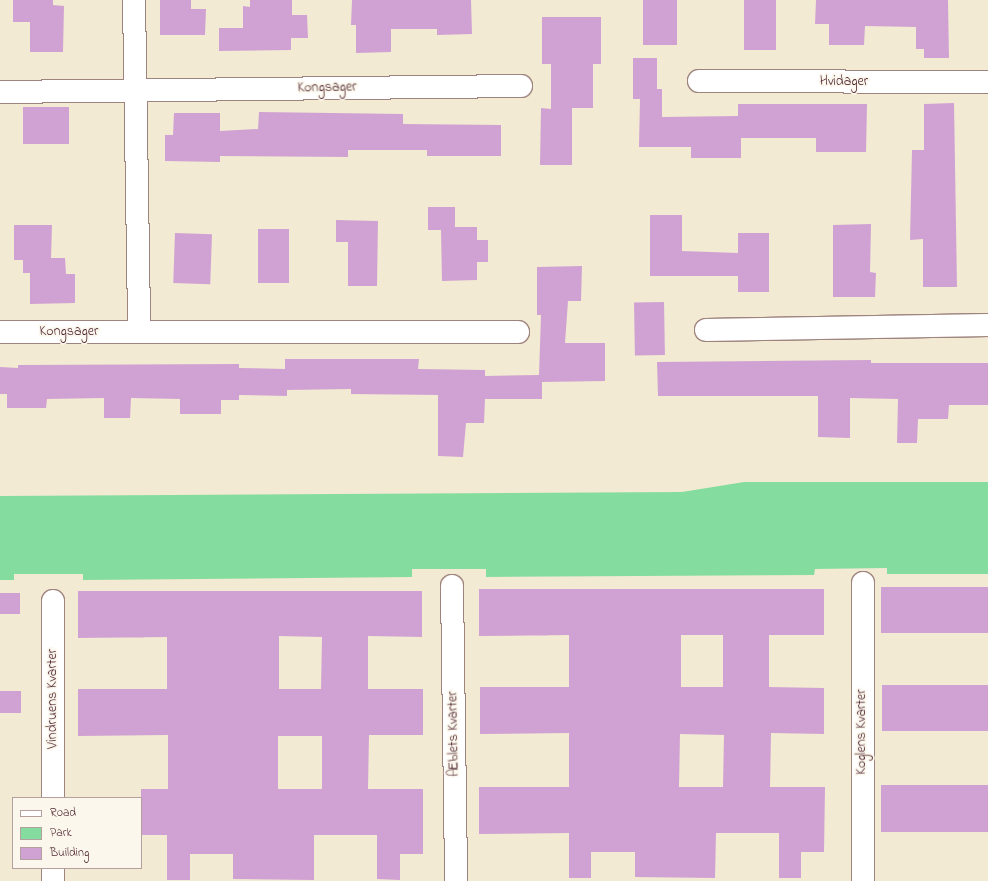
<!DOCTYPE html>
<meta charset="utf-8">
<style>
body{margin:0}
#map{position:relative;width:988px;height:881px;overflow:hidden;background:#f2ead2;font-family:"Indie Flower",sans-serif}
div>[style]{position:absolute}
[style*='--x']{left:calc(var(--x)*1px);top:calc(var(--y)*1px);width:calc(var(--w)*1px);rotate:calc(var(--a)*1deg)}
.green>*{inset:0;background:#85dc9f}
.building>*{inset:0;background:#d0a2d3;transform-origin:0 0}
.roads{filter:drop-shadow(1px 0 #9e847e) drop-shadow(-1px 0 #9e847e) drop-shadow(0 1px #9e847e) drop-shadow(0 -1px #9e847e)}
.street>*{height:22px;margin:-11px;padding:0 11px;transform-origin:11px;border-radius:11px;background:#fff}
span{translate:-50% -50%;white-space:nowrap;text-align:center;line-height:1.15;-webkit-text-stroke:3.5px #fbf7ec;paint-order:stroke}
.street-label{font-size:14px;color:#4a1f2b}
.legend{position:absolute;left:12px;top:797px;width:130px;height:72px;box-sizing:border-box;background:#fbf7ec;border:1px solid #b4a19f;margin:0;padding:5px 7px;list-style:none;font-size:12px;color:#4a1f2b}
.legend li{display:flex;align-items:center;gap:8px;height:20px}
.legend b{width:20px;border:1px solid #b4a19f}
</style>
<div id="map">
<div class="green">
<i style="clip-path:polygon(744px 482px,988px 482px,988px 574px,887px 574px,887px 568px,815px 569px,814px 575px,486px 577px,486px 569px,412px 569px,412px 577px,83px 580px,83px 574px,14px 574px,14px 580px,0 580px,0 496px,682px 492px)"></i>
</div>
<div class="building">
<i style="clip-path:polygon(13px 0,53px 0,53px 5px,64px 6px,63px 52px,30px 52px,30px 22px,13px 22px)"></i>
<i style="clip-path:polygon(160px 0,191px 0,191px 9px,206px 9px,205px 35px,160px 35px)"></i>
<i style="clip-path:polygon(250px 0,292px 0,292px 15px,307px 15px,308px 38px,291px 38px,291px 50px,219px 51px,219px 28px,243px 28px,243px 6px,250px 7px)"></i>
<i style="clip-path:polygon(352px 0,471px 0,472px 34px,437px 35px,437px 29px,391px 29px,391px 52px,356px 53px,356px 25px,351px 25px)"></i>
<i style="left:643px;top:0;width:34px;height:45px"></i>
<i style="left:744px;top:0;width:32px;height:50px"></i>
<i style="clip-path:polygon(816px 0,948px 0,949px 58px,924px 58px,924px 49px,916px 49px,916px 27px,865px 26px,864px 45px,829px 45px,829px 24px,815px 24px)"></i>
<i style="clip-path:polygon(542px 17px,601px 17px,601px 64px,593px 64px,593px 108px,572px 108px,572px 165px,540px 165px,541px 108px,551px 109px,551px 64px,542px 64px)"></i>
<i style="clip-path:polygon(633px 58px,657px 58px,657px 89px,662px 89px,662px 117px,738px 116px,738px 104px,867px 104px,866px 152px,816px 152px,816px 138px,741px 138px,741px 158px,691px 158px,691px 147px,639px 147px,640px 99px,633px 99px)"></i>
<i style="clip-path:polygon(954px 103px,957px 287px,923px 287px,923px 239px,910px 240px,912px 150px,924px 150px,924px 104px)"></i>
<i style="left:23px;top:107px;width:46px;height:37px"></i>
<i style="clip-path:polygon(259px 112px,403px 114px,403px 124px,501px 125px,501px 156px,427px 156px,427px 150px,348px 150px,348px 157px,220px 156px,220px 162px,165px 161px,165px 135px,173px 135px,174px 113px,220px 113px,220px 131px,258px 129px)"></i>
<i style="clip-path:polygon(428px 207px,455px 207px,455px 227px,477px 227px,477px 240px,488px 240px,488px 262px,477px 262px,477px 280px,442px 281px,441px 230px,428px 230px)"></i>
<i style="clip-path:polygon(650px 215px,682px 215px,682px 251px,738px 253px,738px 233px,769px 233px,769px 292px,738px 292px,738px 276px,650px 276px)"></i>
<i style="clip-path:polygon(336px 220px,378px 221px,377px 286px,348px 286px,348px 242px,336px 242px)"></i>
<i style="clip-path:polygon(871px 224px,870px 272px,876px 273px,875px 297px,833px 297px,833px 225px)"></i>
<i style="clip-path:polygon(14px 225px,52px 225px,51px 258px,65px 258px,66px 274px,75px 274px,75px 303px,30px 304px,30px 273px,23px 273px,23px 260px,14px 260px)"></i>
<i style="left:258px;top:229px;width:31px;height:54px"></i>
<i style="left:175px;top:233px;width:37px;height:50px;rotate:2deg"></i>
<i style="clip-path:polygon(582px 266px,581px 301px,568px 301px,565px 343px,605px 343px,605px 381px,542px 382px,542px 399px,485px 399px,484px 423px,466px 423px,463px 457px,438px 456px,438px 395px,351px 394px,351px 389px,287px 390px,287px 396px,239px 395px,239px 400px,221px 400px,221px 414px,180px 414px,180px 399px,131px 398px,130px 418px,104px 418px,104px 398px,47px 399px,46px 408px,7px 408px,7px 394px,0 394px,0 367px,18px 368px,18px 365px,239px 364px,239px 368px,285px 369px,285px 359px,419px 359px,418px 369px,485px 370px,485px 376px,539px 375px,541px 315px,537px 315px,537px 267px)"></i>
<i style="left:664px;top:302px;width:53px;height:30px;rotate:89deg"></i>
<i style="clip-path:polygon(871px 360px,871px 363px,988px 363px,988px 405px,949px 405px,948px 419px,918px 419px,917px 443px,897px 443px,898px 399px,850px 398px,850px 438px,818px 437px,818px 396px,658px 396px,657px 362px)"></i>
<i style="left:988px;top:587px;width:46px;height:107px;rotate:90deg"></i>
<i style="clip-path:polygon(evenodd,479px 589px,824px 589px,824px 635px,769px 635px,769px 687px,824px 688px,824px 734px,771px 733px,770px 787px,825px 787px,824px 852px,801px 852px,801px 878px,779px 878px,779px 833px,716px 833px,715px 878px,635px 877px,635px 852px,591px 852px,591px 878px,569px 878px,569px 833px,479px 834px,479px 787px,569px 787px,569px 733px,480px 734px,480px 687px,569px 687px,569px 635px,479px 636px,479px 589px,681px 635px,723px 635px,723px 687px,681px 687px,681px 635px,479px 589px,680px 734px,724px 735px,723px 787px,679px 787px,680px 734px)"></i>
<i style="clip-path:polygon(evenodd,78px 591px,422px 591px,422px 637px,368px 636px,368px 689px,423px 689px,423px 735px,369px 735px,368px 789px,423px 789px,423px 854px,400px 854px,400px 880px,377px 879px,377px 835px,314px 835px,314px 880px,233px 879px,233px 854px,190px 854px,190px 880px,167px 880px,167px 835px,141px 835px,141px 789px,168px 789px,168px 735px,78px 736px,78px 689px,167px 689px,167px 637px,78px 638px,78px 591px,279px 636px,322px 637px,321px 689px,279px 689px,279px 636px,78px 591px,278px 736px,322px 736px,322px 789px,278px 789px,278px 736px)"></i>
<i style="left:0;top:593px;width:20px;height:21px"></i>
<i style="left:988px;top:685px;width:46px;height:106px;rotate:90deg"></i>
<i style="left:0;top:691px;width:21px;height:22px"></i>
<i style="left:881px;top:785px;width:107px;height:47px"></i>
</div>
<div class="roads">
<div class="street">
<i style="--x:134;--y:0;--w:332;--a:89.1"></i>
<i style="--x:699;--y:81;--w:289;--a:0.2"></i>
<i style="--x:0;--y:92;--w:521;--a:-0.66"></i>
<i style="--x:706;--y:330;--w:282;--a:-1"></i>
<i style="--x:0;--y:332;--w:518;--a:0"></i>
<i style="--x:452;--y:586;--w:295;--a:89.2"></i>
<i style="--x:53;--y:798;--w:197;--a:-90"></i>
<i style="--x:53;--y:881;--w:13;--a:-90"></i>
<i style="--x:863;--y:881;--w:298;--a:-90"></i>
</div>
</div>
<div class="street-label">
<span style="left:844px;top:82px">Hvidager</span>
<span style="left:327px;top:88px;rotate:-1deg">Kongsager</span>
<span style="left:69px;top:332px">Kongsager</span>
<span style="left:53px;top:699px;rotate:-90deg">Vindruens Kvarter</span>
<span style="left:862px;top:732px;rotate:-90deg">Koglens Kvarter</span>
<span style="left:454px;top:734px;rotate:-91deg">Æblets Kvarter</span>
</div>
<ul class="legend">
<li><b style="height:5px;background:#fff"></b>Road</li>
<li><b style="height:11px;background:#85dc9f"></b>Park</li>
<li><b style="height:11px;background:#d0a2d3"></b>Building</li>
</ul>
</div>
